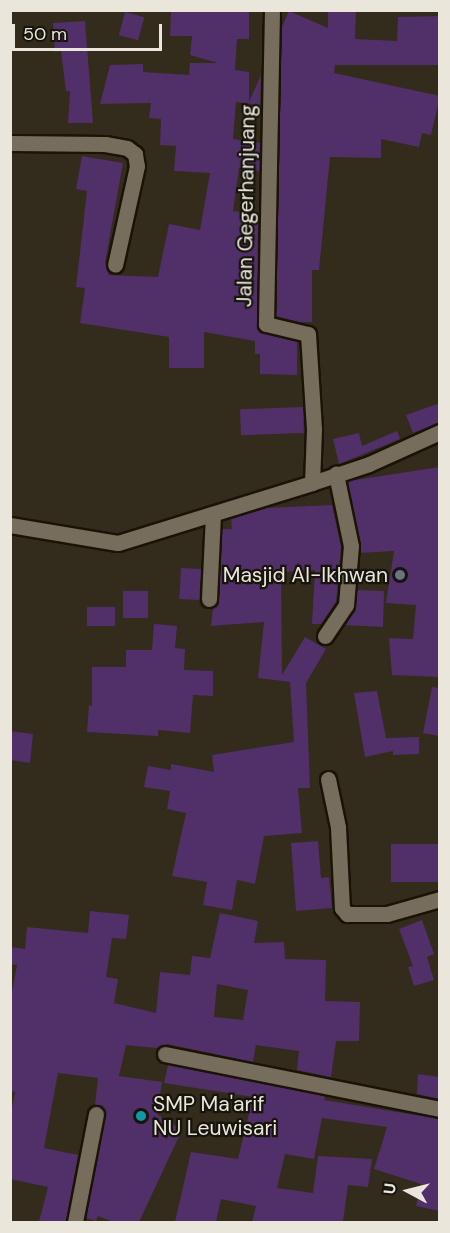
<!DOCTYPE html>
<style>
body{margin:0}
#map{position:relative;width:450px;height:1233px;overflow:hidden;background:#332b1c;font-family:"DM Sans",sans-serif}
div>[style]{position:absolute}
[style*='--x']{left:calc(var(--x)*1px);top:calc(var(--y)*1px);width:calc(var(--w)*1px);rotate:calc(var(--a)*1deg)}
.building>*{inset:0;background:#512f68;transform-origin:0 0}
.roads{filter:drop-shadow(2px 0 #1a1306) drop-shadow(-2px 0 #1a1306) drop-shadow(0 2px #1a1306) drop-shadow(0 -2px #1a1306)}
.street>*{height:15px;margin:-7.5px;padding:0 7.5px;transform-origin:7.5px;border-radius:7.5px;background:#766d5c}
.dots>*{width:16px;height:16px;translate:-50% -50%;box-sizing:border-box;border:3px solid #17140d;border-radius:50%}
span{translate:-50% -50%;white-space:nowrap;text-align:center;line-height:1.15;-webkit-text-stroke:4.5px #17140d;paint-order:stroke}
.street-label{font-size:21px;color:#ebe6dc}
.poi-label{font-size:21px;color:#ebe6dc}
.right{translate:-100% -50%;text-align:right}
.left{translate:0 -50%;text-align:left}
.frame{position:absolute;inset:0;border:12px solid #ebe6dc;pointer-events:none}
.north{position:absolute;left:378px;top:1161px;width:60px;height:60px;-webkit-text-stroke:4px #17140d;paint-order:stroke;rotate:277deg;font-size:16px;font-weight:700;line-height:24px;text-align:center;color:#ebe6dc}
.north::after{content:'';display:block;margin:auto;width:21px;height:27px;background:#ebe6dc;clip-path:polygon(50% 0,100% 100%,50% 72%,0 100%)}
.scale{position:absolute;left:12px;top:24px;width:150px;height:27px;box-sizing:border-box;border:3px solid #ebe6dc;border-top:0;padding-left:8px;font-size:18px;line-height:21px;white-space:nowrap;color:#ebe6dc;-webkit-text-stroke:4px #17140d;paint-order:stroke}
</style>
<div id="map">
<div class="building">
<i style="clip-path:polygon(171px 10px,249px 12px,249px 39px,237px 39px,235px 70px,249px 72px,249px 102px,261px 75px,260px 105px,236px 102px,233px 139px,260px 143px,259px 171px,239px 168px,233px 211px,258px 214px,257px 328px,264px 333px,297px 342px,297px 375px,260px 374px,260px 354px,255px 354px,255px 341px,204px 332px,204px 368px,169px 368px,169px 337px,80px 323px,85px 288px,76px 287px,87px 191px,76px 189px,82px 156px,123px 163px,105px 263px,109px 275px,158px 277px,169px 224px,200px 230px,210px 173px,174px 171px,176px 146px,160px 145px,161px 119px,149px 118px,151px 103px,100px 104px,110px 65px,143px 64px,143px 72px,189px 75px,190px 63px,218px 63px,190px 55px,192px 36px,170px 36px)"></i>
<i style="clip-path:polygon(328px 10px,356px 10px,355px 39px,397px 41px,398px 17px,440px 16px,440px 65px,335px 65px,334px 73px,440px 96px,431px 135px,422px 133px,419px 147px,381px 139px,381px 158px,330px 157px,319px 270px,312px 270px,312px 322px,299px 322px,276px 316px,281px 29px,289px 11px,328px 28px)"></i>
<i style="left:125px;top:12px;width:20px;height:24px;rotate:15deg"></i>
<i style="clip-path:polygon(85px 21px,93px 123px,68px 123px,70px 91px,66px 91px,61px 51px,55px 52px,53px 23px)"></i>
<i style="clip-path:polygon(440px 403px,440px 422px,413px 433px,406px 415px)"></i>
<i style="left:303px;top:407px;width:26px;height:63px;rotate:88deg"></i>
<i style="clip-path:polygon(397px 431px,400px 439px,339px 464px,333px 439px,359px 433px,362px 446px)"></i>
<i style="clip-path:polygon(440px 467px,440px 677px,392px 675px,389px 638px,413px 639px,416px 605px,386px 603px,394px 551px,360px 553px,348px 481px)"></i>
<i style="clip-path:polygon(332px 505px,341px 547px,336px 602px,321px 624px,312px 624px,315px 570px,281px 572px,282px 675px,305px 637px,326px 649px,306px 683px,310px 788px,298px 788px,302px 833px,264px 836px,255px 884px,237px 880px,232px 910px,203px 905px,207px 882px,172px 876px,186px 813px,167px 809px,170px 791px,144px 787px,148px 766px,171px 770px,171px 764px,214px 772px,212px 755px,294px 742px,290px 682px,258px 678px,264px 622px,211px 626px,213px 608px,219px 599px,222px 529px,232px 529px,231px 518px,266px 508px)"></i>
<i style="left:181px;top:568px;width:20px;height:31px;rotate:3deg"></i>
<i style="clip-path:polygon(357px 590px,384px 591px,383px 627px,344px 625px,354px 610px)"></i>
<i style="left:123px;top:591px;width:25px;height:27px"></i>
<i style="left:87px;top:607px;width:28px;height:19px"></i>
<i style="clip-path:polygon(154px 624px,177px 626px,175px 648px,185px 649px,184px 670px,213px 671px,213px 696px,193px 695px,190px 733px,158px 730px,158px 736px,87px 732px,89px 705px,92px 706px,92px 667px,126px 667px,126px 650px,152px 650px)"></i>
<i style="clip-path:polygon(432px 687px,440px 688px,440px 736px,423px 733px)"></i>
<i style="clip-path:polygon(377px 691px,386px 738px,419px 737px,419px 754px,393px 755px,393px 751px,365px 757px,354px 693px)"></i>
<i style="clip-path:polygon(10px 731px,33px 734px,30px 763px,10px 760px)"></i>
<i style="clip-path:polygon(318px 841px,321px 878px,329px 877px,332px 908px,296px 911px,291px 843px)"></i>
<i style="left:440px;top:844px;width:38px;height:49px;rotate:90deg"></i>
<i style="clip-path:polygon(evenodd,90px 911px,129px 915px,126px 939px,112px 938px,106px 977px,118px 979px,114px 1003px,156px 1013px,160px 972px,190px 975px,192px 956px,210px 958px,220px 913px,258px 921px,254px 943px,284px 942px,285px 959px,326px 960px,325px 1001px,360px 1002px,359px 1041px,336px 1041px,331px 1077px,297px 1070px,299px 1051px,256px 1045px,253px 1062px,167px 1044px,157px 1048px,126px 1045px,119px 1076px,162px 1082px,157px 1114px,182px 1130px,139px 1222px,113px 1222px,98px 1216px,96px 1221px,86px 1218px,105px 1111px,95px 1105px,98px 1078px,58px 1073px,44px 1148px,78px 1155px,66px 1222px,39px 1222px,48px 1187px,10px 1179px,10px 1118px,15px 1092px,10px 1091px,10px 1002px,17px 965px,10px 964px,10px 947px,25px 949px,27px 927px,88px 933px,90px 911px,217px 984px,248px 990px,243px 1020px,214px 1017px,217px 984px)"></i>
<i style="clip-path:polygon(422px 920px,434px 954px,427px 957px,434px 980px,414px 986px,408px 967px,413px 966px,399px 929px)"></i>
<i style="clip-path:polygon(168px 1065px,325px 1096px,324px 1100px,440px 1119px,440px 1211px,416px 1206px,421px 1184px,374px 1169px,387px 1127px,322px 1118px,314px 1159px,285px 1154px,277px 1188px,313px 1193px,318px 1156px,372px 1159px,368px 1187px,348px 1185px,343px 1222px,252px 1222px,256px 1206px,221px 1199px,216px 1222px,175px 1222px,191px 1152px,238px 1159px,253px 1097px,164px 1083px)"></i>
<i style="clip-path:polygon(418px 1074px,440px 1077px,440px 1099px,417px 1094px)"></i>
</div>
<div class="roads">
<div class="street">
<i style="--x:272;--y:10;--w:314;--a:91.1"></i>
<i style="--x:266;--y:324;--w:43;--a:13.4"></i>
<i style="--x:308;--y:334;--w:95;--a:86.4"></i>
<i style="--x:314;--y:429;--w:54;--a:92.1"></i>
<i style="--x:312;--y:483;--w:60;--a:-18.4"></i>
<i style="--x:369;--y:464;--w:78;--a:-24.3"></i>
<i style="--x:10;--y:143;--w:95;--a:0.6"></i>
<i style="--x:105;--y:144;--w:22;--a:10"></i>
<i style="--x:127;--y:148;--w:10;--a:37"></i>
<i style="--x:135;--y:154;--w:12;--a:81"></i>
<i style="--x:137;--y:166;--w:101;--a:102.5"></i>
<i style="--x:10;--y:525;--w:109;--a:9.5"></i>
<i style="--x:118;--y:543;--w:203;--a:-17.2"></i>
<i style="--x:209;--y:599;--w:85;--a:-87.3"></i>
<i style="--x:325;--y:636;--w:37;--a:-56"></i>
<i style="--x:346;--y:605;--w:59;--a:-85.2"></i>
<i style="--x:351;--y:546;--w:74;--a:-101.8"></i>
<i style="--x:328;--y:779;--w:49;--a:78.2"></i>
<i style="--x:338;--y:827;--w:81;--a:87.2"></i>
<i style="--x:342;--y:908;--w:8;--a:50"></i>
<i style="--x:347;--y:914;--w:40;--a:0"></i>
<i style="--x:387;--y:914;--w:55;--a:-15.8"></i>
<i style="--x:165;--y:1054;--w:280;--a:11.3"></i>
<i style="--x:75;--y:1222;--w:110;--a:-79"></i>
</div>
</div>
<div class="dots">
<i style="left:400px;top:575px;background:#6b7280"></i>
<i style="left:141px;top:1116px;background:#0f9aa8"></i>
</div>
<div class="street-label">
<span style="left:246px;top:206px;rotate:-89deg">Jalan Gegerhanjuang</span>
</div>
<div class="poi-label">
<span class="right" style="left:388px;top:575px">Masjid Al-Ikhwan</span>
<span class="left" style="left:153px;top:1116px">SMP Ma'arif<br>NU Leuwisari</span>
</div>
<div class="frame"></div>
<div class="north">U</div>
<div class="scale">50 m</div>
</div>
